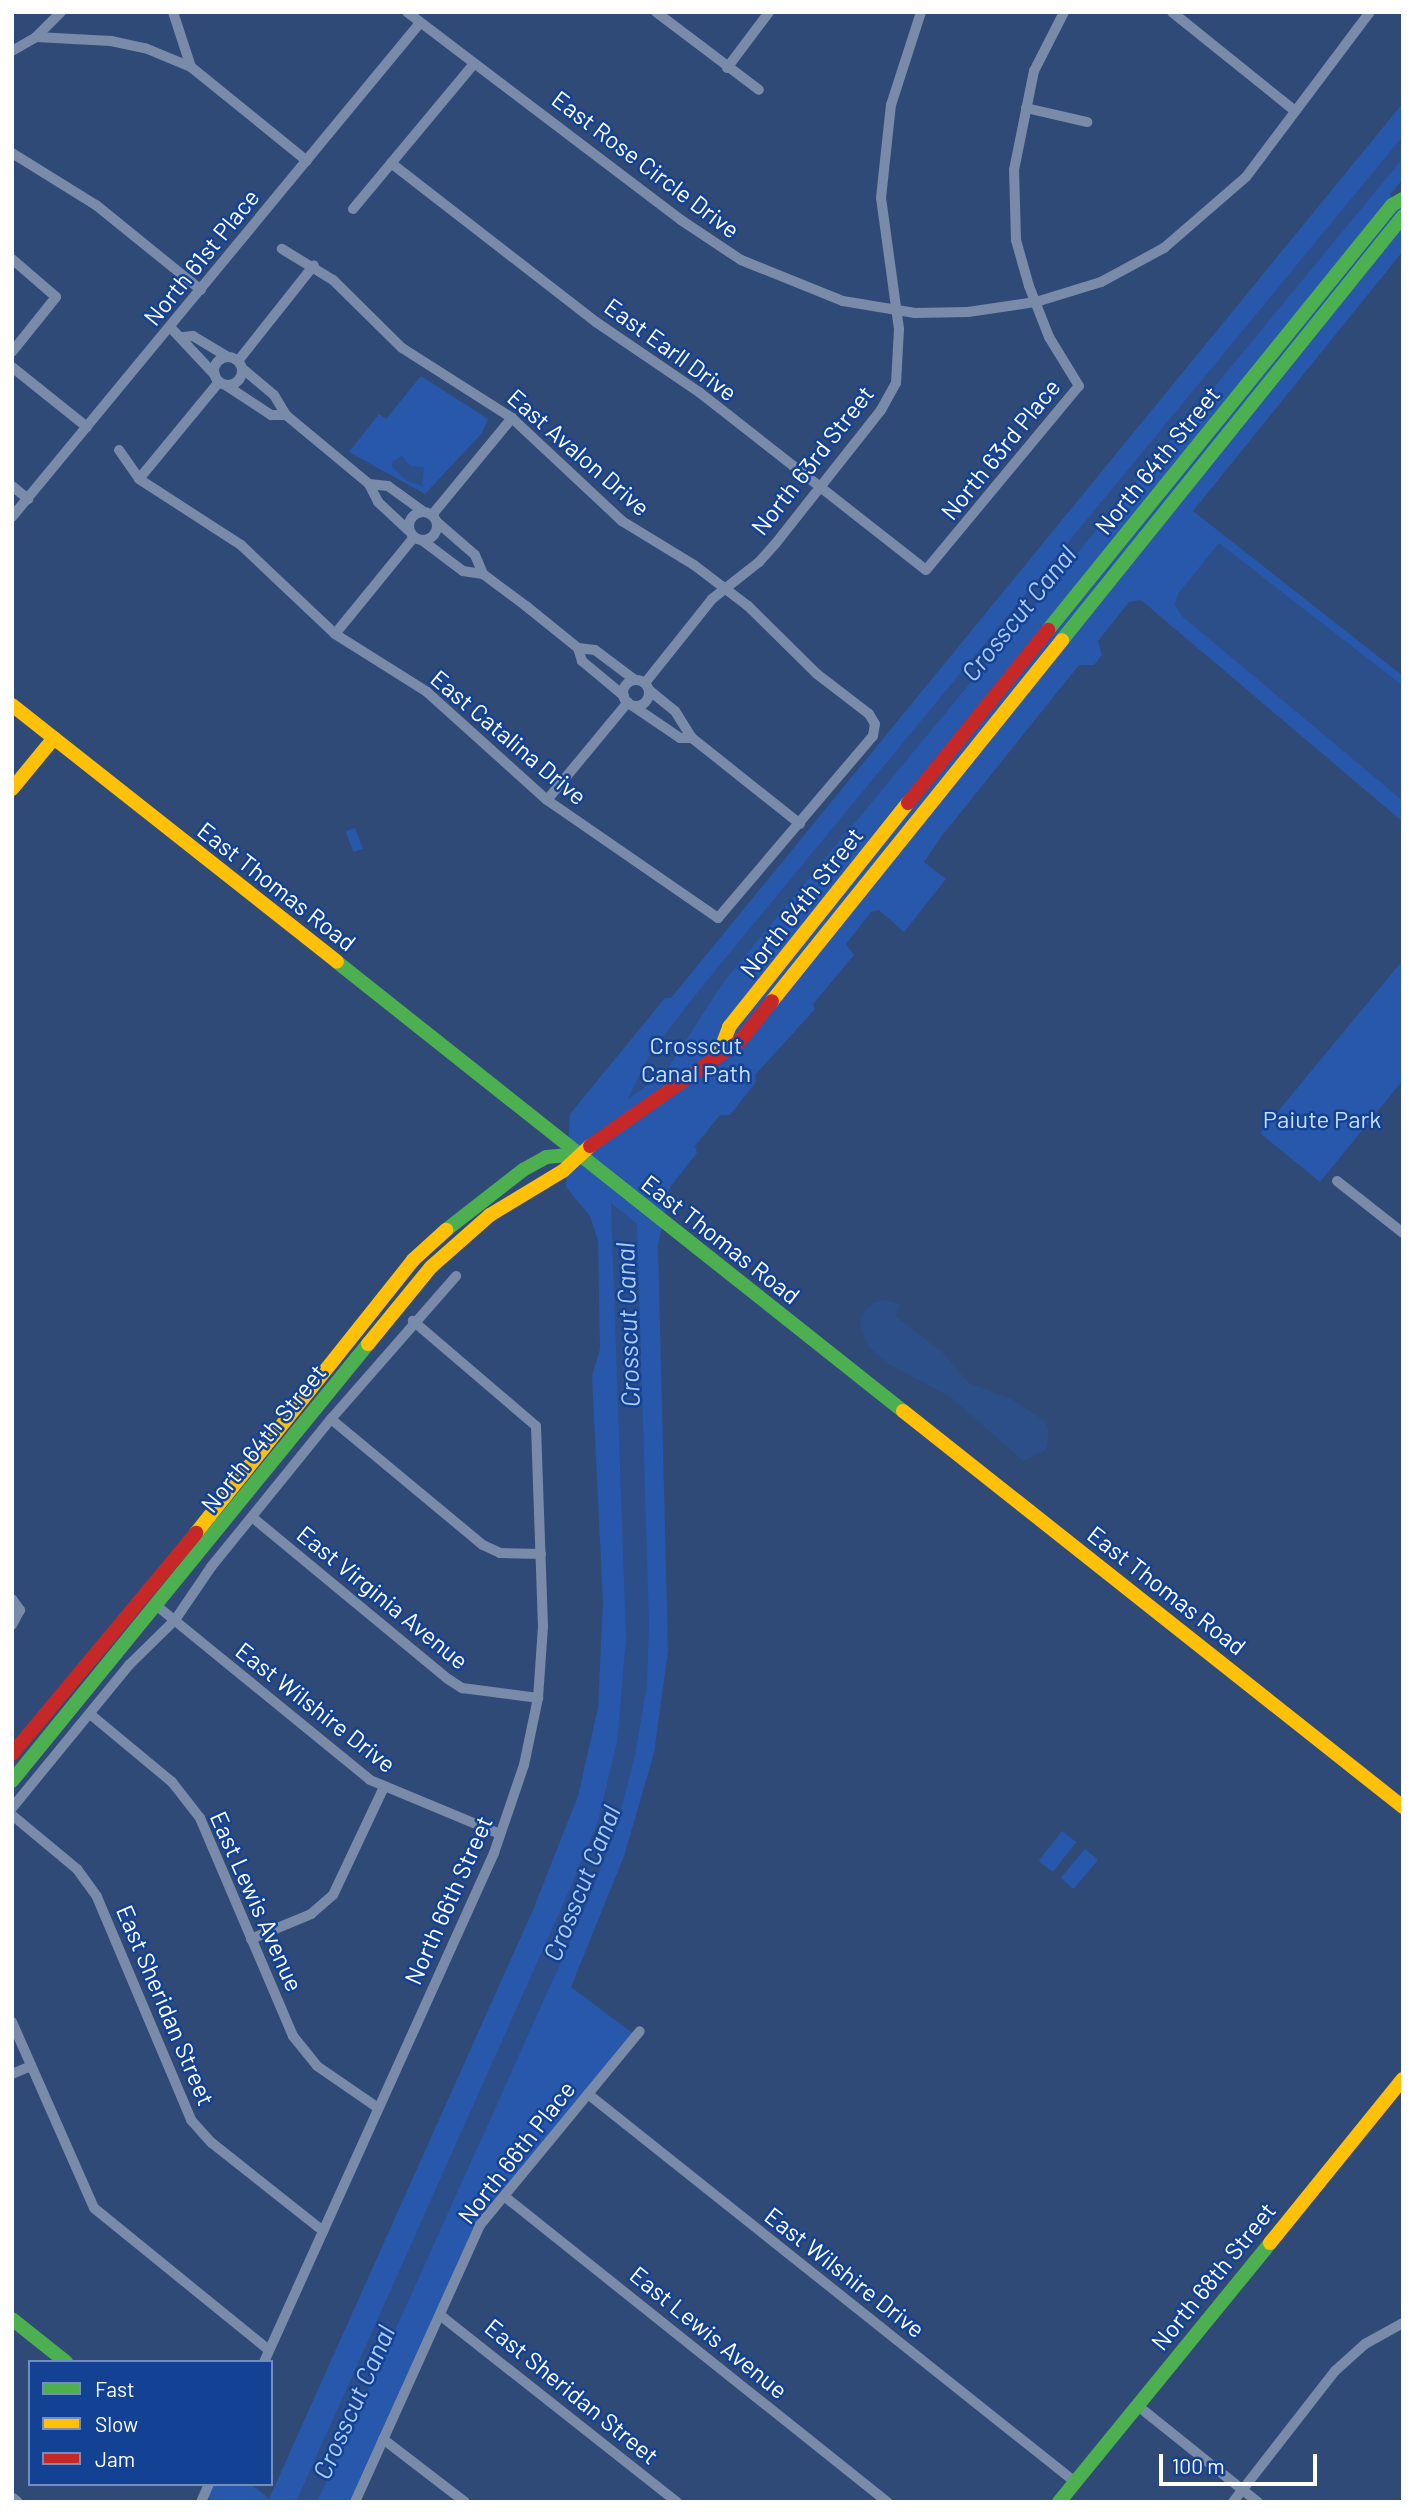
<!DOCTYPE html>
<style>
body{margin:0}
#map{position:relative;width:1415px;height:2514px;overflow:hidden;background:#304a77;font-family:Barlow,sans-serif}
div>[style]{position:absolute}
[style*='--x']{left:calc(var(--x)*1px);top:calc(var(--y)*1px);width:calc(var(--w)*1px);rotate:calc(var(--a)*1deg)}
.green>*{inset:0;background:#2758ab;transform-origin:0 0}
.water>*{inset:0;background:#2c4e89}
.street>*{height:10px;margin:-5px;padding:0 5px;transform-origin:5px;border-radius:5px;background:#798ba9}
.street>.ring{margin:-5px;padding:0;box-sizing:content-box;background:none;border:10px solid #798ba9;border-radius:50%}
.fast>*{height:14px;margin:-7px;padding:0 7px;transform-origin:7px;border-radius:7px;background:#4caf50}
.slow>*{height:14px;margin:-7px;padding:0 7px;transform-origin:7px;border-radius:7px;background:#ffc107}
.jam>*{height:14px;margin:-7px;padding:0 7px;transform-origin:7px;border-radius:7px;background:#c62828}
span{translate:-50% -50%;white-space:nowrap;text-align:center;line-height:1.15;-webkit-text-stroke:5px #134294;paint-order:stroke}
.street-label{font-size:24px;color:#fff}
.park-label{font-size:24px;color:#caddfd}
.water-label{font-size:26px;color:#aecbf9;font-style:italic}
.frame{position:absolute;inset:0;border:14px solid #fff;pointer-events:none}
.legend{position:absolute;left:28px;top:2360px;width:245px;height:126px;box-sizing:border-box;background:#134294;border:2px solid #718ebf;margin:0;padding:9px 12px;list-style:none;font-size:21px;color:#fff}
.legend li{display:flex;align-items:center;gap:14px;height:35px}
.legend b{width:35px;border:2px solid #718ebf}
.scale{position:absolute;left:1159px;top:2454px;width:158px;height:32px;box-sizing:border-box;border:4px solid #fff;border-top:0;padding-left:9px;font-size:21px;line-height:24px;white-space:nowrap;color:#fff;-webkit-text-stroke:5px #134294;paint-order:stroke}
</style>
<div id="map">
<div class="green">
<i style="clip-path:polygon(1403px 103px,1403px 179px,1390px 195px,1403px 208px,1403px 251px,1193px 511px,1403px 676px,1403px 822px,1141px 600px,1129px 602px,1098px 641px,1102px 655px,1094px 665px,1079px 665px,941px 837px,924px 862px,946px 879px,904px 932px,879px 910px,871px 912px,846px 944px,854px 955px,813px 1004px,815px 1009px,755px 1075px,756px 1082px,730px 1115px,720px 1115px,695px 1146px,697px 1153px,670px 1187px,658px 1245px,668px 1651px,654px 1753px,624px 1856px,571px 1987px,631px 2032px,640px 2031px,480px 2225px,355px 2502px,213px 2502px,204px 2495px,209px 2484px,251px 2484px,269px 2499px,533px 1910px,578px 1796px,598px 1708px,603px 1603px,592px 1376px,600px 1349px,598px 1241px,590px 1216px,566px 1187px,570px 1114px,665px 998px,671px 998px)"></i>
<i style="clip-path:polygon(421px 376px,488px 419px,482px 433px,425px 494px,349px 452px,379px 414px,386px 419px)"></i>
<i style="left:355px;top:828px;width:22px;height:10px;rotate:69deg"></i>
<i style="clip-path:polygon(1403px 960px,1403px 1080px,1320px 1182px,1260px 1133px)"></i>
<i style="left:1062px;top:1831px;width:18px;height:38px;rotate:38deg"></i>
<i style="left:1085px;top:1849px;width:17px;height:38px;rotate:40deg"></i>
</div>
<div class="water">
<i style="clip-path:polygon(1403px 136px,1403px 158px,722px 984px,665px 1073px,628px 1099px,651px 1052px,700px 989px)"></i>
<i style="clip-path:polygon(402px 456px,410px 466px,424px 467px,422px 486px,407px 481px,392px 467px,392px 462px)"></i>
<i style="clip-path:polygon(1219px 543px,1403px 686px,1403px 801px,1182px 616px,1175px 605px,1178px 594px)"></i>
<i style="clip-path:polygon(611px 1203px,637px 1224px,649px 1625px,647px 1685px,635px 1755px,615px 1833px,583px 1913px,366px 2395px,317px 2502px,296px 2502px,573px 1882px,598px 1821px,617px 1742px,626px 1639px)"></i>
<i style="clip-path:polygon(885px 1300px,901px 1305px,895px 1316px,942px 1352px,969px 1383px,1011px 1399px,1043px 1420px,1049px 1431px,1046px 1450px,1023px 1461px,952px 1398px,889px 1364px,869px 1347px,860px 1327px,862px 1315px,873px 1303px)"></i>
</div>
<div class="street">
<i style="--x:173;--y:12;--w:58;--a:71.9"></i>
<i style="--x:407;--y:12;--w:344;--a:37.2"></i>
<i style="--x:681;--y:220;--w:72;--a:33.7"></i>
<i style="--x:741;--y:260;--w:110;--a:21.9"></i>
<i style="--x:843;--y:301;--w:73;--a:9.5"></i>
<i style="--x:915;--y:313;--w:53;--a:-1.1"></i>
<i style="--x:968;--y:312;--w:69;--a:-8.4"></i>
<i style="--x:1036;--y:302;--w:68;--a:-17.1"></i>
<i style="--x:1101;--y:282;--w:72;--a:-28.4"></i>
<i style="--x:1164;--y:248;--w:108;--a:-40.9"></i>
<i style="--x:1246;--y:177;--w:206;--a:-53.1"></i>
<i style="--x:656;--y:12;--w:129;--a:37.1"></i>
<i style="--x:1172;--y:12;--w:158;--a:38.8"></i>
<i style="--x:36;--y:37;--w:75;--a:3.1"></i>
<i style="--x:111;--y:41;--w:35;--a:12"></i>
<i style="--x:145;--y:48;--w:50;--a:22.4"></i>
<i style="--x:191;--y:67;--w:149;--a:39"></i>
<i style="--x:12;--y:51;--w:28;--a:-30"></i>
<i style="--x:36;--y:37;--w:35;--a:-45"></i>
<i style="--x:727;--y:68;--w:70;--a:-53.1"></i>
<i style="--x:1026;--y:108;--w:63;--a:12.9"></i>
<i style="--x:12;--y:153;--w:99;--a:31.8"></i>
<i style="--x:96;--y:205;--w:135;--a:39"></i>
<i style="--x:391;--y:163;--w:259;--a:37.8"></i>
<i style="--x:596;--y:322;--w:125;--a:34.2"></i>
<i style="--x:699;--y:392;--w:288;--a:38.1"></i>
<i style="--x:926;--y:570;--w:239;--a:-50.3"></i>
<i style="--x:1079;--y:386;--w:57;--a:-121.5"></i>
<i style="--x:1049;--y:337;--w:55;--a:-111.4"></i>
<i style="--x:1029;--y:286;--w:48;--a:-105.8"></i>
<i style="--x:1016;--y:240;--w:70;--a:-91.6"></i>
<i style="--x:1014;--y:170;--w:101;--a:-78.6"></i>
<i style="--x:1034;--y:71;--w:66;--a:-63"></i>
<i style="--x:353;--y:209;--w:189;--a:-50.2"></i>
<i style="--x:12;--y:259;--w:58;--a:40.8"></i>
<i style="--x:56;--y:297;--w:70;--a:128.7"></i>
<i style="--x:171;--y:328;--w:64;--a:46.9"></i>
<i style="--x:183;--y:337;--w:10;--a:-6"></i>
<i style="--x:193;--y:336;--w:41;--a:31"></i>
<i class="ring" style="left:214px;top:357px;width:18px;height:18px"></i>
<i style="--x:238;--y:361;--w:122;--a:-51.6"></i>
<i style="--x:12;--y:367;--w:96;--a:38.7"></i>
<i style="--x:243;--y:369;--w:40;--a:40"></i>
<i style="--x:274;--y:395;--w:23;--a:59"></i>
<i style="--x:286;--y:415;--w:108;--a:39.7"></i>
<i style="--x:369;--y:484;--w:20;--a:63"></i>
<i style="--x:378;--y:502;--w:42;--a:43.1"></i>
<i style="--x:227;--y:386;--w:53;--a:33.4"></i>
<i style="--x:271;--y:415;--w:15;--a:0"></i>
<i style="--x:119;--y:450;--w:35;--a:55"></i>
<i style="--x:139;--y:479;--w:121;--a:32.9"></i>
<i style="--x:241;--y:545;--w:129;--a:43.4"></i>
<i style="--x:335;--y:634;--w:109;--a:32.2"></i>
<i style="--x:427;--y:692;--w:161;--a:42"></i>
<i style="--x:547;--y:800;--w:208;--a:34.6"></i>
<i style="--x:718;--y:918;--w:239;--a:-49.6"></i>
<i style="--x:873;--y:736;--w:12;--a:-81"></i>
<i style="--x:875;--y:724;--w:12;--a:-121"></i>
<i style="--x:869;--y:714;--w:66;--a:-142.4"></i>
<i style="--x:817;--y:674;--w:97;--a:-135.4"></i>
<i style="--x:748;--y:606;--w:68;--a:-142.8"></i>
<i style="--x:694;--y:565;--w:84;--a:-148.6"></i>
<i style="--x:622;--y:521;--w:151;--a:-136.9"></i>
<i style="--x:512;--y:418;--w:130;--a:-147.5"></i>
<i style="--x:402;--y:348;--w:97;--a:-135.4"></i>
<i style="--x:333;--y:280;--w:60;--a:-148.7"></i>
<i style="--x:139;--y:479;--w:126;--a:-50.5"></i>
<i style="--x:369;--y:484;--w:19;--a:6"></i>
<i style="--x:388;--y:486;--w:44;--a:35.8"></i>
<i style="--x:12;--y:486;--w:21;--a:39"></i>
<i class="ring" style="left:409px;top:512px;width:18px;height:18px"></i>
<i style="--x:432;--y:515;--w:126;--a:-50.5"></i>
<i style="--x:12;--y:517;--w:641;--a:-50.45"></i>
<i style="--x:437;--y:522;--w:50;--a:41"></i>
<i style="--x:475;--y:555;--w:21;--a:67"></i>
<i style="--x:423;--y:541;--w:50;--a:36.9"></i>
<i style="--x:463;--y:571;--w:20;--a:9"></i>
<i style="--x:483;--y:574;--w:54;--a:36.7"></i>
<i style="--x:526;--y:606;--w:67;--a:38.9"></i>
<i style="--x:578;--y:648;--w:14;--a:73"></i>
<i style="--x:582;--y:661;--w:55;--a:39.8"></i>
<i style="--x:335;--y:634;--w:125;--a:-50.8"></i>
<i style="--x:578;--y:648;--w:17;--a:7"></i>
<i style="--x:595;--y:650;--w:50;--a:36.9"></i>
<i class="ring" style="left:623px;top:680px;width:16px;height:16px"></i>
<i style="--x:645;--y:683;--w:107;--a:-51.4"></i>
<i style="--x:712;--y:599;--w:60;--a:-38.2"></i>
<i style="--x:759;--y:562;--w:25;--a:-48"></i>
<i style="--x:776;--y:543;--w:169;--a:-51.7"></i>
<i style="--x:881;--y:410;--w:31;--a:-61"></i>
<i style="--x:896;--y:383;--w:54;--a:-86.8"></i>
<i style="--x:899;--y:329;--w:132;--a:-97.8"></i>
<i style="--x:881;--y:198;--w:94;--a:-83.9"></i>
<i style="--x:891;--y:105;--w:98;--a:-72.1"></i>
<i style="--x:649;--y:690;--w:33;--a:39"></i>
<i style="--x:675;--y:711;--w:32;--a:58"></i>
<i style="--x:692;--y:738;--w:138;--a:38.5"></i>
<i style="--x:633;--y:706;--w:57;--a:34.2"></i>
<i style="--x:680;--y:738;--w:12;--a:0"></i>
<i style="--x:547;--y:800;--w:127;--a:-50.4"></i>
<i style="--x:1337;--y:1181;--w:84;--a:38.2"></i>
<i style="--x:331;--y:1419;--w:197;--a:39.7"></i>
<i style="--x:483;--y:1545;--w:19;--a:25"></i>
<i style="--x:500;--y:1553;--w:41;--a:1.4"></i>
<i style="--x:252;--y:1517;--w:254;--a:39.6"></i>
<i style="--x:448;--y:1679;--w:17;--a:33"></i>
<i style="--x:462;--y:1688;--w:77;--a:7.5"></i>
<i style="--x:12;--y:1599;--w:14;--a:54"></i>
<i style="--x:20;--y:1610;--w:17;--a:118"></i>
<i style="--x:157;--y:1606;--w:275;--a:39.2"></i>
<i style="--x:370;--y:1780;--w:141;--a:22.6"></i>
<i style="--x:90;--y:1714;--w:107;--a:39.7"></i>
<i style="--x:172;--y:1782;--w:46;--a:52.1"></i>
<i style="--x:200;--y:1818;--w:237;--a:66.9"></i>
<i style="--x:293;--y:2036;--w:38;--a:51"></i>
<i style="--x:317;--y:2066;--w:74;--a:34.5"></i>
<i style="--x:12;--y:1808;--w:185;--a:-50.7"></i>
<i style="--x:129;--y:1665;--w:64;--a:-44.4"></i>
<i style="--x:175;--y:1620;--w:64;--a:-55.8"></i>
<i style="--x:211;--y:1567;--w:191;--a:-51"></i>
<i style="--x:331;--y:1419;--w:190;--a:-48.8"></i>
<i style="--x:12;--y:1815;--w:85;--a:39.7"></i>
<i style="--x:77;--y:1869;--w:34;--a:54"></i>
<i style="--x:97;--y:1897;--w:242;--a:67.1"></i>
<i style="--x:191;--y:2120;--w:31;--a:48"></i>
<i style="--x:212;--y:2143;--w:142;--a:38.4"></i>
<i style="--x:251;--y:1939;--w:65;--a:-22.6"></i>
<i style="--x:311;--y:1914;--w:29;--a:-41"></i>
<i style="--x:333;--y:1895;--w:117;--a:-64.7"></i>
<i style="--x:12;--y:2022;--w:203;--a:66.2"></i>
<i style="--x:94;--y:2208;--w:225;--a:39.1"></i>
<i style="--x:12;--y:2074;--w:21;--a:-23"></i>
<i style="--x:588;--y:2094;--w:623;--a:38.54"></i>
<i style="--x:504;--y:2196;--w:491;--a:38.6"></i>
<i style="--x:440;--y:2315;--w:302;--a:38.3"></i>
<i style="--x:264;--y:2362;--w:559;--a:-65.68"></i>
<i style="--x:494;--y:1853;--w:93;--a:-71.2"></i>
<i style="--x:524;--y:1765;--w:68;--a:-78.2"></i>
<i style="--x:538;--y:1698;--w:71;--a:-86"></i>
<i style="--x:543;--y:1627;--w:201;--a:-92"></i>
<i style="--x:536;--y:1426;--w:162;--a:-139.5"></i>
<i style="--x:1138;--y:2406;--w:154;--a:38.7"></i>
<i style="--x:383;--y:2439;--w:103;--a:37.5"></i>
<i style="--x:13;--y:2498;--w:6;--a:39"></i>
<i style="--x:201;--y:2502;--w:20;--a:-66"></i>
<i style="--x:355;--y:2502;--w:304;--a:-65.7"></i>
<i style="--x:480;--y:2225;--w:251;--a:-50.5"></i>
<i style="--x:1233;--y:2502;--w:166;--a:-52.1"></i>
<i style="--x:1335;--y:2371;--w:40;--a:-42"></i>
<i style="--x:1365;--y:2344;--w:43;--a:-28.9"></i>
</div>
<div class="fast">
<i style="--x:1048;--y:630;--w:547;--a:-51.01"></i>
<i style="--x:1392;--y:205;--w:13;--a:-29"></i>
<i style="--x:1062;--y:640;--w:544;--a:-51.19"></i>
<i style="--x:337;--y:962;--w:722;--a:38.42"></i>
<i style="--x:446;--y:1230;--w:98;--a:-37.9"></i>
<i style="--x:523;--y:1170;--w:26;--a:-29"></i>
<i style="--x:546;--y:1157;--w:32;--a:-5"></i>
<i style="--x:12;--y:1781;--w:564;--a:-50.83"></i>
<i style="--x:12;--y:2319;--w:69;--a:38.5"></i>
<i style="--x:1059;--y:2502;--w:334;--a:-50.8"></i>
</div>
<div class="slow">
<i style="--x:12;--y:705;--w:414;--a:38.3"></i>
<i style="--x:12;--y:789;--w:66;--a:-50.5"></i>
<i style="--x:772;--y:1001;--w:463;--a:-51.2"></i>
<i style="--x:720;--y:1051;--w:26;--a:-69"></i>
<i style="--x:729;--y:1027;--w:287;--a:-51.4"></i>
<i style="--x:368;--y:1344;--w:99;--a:-50.7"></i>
<i style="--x:431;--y:1267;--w:79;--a:-41.4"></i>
<i style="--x:490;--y:1215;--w:85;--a:-31.1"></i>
<i style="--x:563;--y:1171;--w:37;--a:-43"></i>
<i style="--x:903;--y:1411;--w:638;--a:38.38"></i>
<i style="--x:196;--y:1533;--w:349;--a:-51.5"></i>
<i style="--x:413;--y:1260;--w:45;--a:-42.3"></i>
<i style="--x:1270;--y:2243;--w:211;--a:-51"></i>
</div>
<div class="jam">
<i style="--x:908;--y:803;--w:223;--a:-51"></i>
<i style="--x:590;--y:1146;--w:183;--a:-35"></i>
<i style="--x:740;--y:1041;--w:51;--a:-51.3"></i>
<i style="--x:12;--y:1754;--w:288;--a:-50.2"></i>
</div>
<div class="street-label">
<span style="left:646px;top:164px;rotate:37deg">East Rose Circle Drive</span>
<span style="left:201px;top:257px;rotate:-51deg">North 61st Place</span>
<span style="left:671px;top:349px;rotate:36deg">East Earll Drive</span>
<span style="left:1000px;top:449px;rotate:-51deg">North 63rd Place</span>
<span style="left:579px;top:452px;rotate:41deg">East Avalon Drive</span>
<span style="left:812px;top:460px;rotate:-52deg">North 63rd Street</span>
<span style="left:1157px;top:460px;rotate:-51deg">North 64th Street</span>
<span style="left:509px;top:737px;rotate:40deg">East Catalina Drive</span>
<span style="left:277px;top:886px;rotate:38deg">East Thomas Road</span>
<span style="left:801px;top:902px;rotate:-52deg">North 64th Street</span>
<span style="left:721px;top:1239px;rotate:38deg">East Thomas Road</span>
<span style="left:263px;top:1438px;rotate:-51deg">North 64th Street</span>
<span style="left:1167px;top:1590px;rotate:38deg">East Thomas Road</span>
<span style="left:383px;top:1597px;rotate:39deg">East Virginia Avenue</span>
<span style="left:316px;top:1707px;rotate:38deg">East Wilshire Drive</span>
<span style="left:448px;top:1900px;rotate:-66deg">North 66th Street</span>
<span style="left:257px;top:1901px;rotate:66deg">East Lewis Avenue</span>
<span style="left:166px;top:2005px;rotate:67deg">East Sheridan Street</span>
<span style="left:516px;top:2152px;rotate:-52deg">North 66th Place</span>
<span style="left:845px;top:2272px;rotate:38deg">East Wilshire Drive</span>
<span style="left:1213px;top:2276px;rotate:-51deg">North 68th Street</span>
<span style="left:709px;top:2332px;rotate:39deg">East Lewis Avenue</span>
<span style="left:572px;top:2391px;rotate:39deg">East Sheridan Street</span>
</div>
<div class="park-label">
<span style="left:696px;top:1059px">Crosscut<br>Canal Path</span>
<span style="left:1322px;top:1119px">Paiute Park</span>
</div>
<div class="water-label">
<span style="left:1018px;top:613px;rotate:-51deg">Crosscut Canal</span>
<span style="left:627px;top:1325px;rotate:-92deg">Crosscut Canal</span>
<span style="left:581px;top:1883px;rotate:-68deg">Crosscut Canal</span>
<span style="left:353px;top:2402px;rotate:-66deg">Crosscut Canal</span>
</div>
<div class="frame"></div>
<ul class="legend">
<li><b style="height:9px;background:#4caf50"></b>Fast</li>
<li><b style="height:9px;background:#ffc107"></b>Slow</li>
<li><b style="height:9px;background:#c62828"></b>Jam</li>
</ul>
<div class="scale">100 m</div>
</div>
